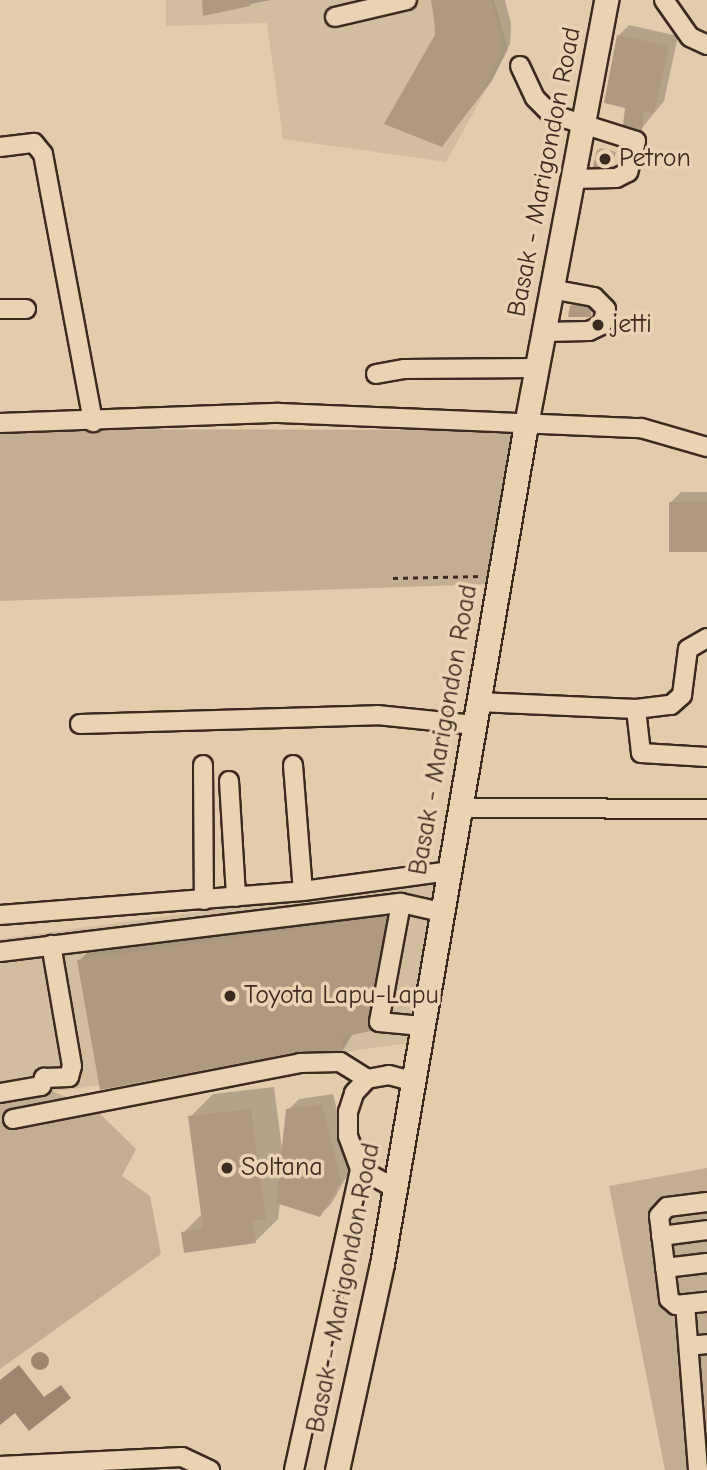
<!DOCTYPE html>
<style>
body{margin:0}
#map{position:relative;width:707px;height:1470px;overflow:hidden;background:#e3ccac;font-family:"Comic Neue",sans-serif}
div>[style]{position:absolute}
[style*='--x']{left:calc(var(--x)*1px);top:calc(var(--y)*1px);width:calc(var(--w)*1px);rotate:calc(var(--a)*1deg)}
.built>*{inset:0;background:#d3bd9f}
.green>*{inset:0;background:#c4ae92}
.water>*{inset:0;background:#9d8770}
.round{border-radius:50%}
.shadow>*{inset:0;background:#0003}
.building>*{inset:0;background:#af9a80;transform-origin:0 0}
.path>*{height:2.5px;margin-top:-1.25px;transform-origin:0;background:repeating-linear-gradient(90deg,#3b2a1e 0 5px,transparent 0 10px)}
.roads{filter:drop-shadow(2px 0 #3b2a1e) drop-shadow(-2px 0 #3b2a1e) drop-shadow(0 2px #3b2a1e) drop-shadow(0 -2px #3b2a1e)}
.minor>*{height:18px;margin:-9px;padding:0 9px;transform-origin:9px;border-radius:9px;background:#ead3b2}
.major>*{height:23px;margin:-11.5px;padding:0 11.5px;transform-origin:11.5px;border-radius:11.5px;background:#ead3b2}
.dots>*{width:19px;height:19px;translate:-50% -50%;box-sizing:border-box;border:4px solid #ead3b2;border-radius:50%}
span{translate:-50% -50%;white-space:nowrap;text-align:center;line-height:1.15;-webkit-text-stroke:7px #ead3b2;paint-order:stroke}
.poi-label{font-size:26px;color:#3b2a1e}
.left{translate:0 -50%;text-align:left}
.street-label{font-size:26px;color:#3b2a1e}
</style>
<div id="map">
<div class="built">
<i style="clip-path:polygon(166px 0,494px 0,508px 50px,446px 162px,283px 139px,267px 23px,166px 26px)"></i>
<i style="clip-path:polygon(434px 880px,410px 1043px,0 1099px,0 939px)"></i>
</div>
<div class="green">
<i style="clip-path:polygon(0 429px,512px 430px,490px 584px,0 601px)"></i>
<i style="clip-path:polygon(50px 1090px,95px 1109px,136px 1149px,122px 1176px,150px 1196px,161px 1254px,0 1369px,0 1099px)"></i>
<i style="clip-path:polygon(707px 1168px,707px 1470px,665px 1470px,609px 1186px)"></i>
</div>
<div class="water">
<i class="round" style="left:31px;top:1352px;width:18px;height:18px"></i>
<i style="clip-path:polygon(19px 1365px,44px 1397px,61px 1385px,71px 1398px,29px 1431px,15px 1413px,0 1425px,0 1380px)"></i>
</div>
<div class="shadow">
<i style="clip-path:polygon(203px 0,271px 0,205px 13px)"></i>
<i style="clip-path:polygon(433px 0,505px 0,511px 24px,510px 44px,492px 81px,442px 145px)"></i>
<i style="clip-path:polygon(629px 25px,678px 36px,664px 101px,641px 129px,627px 106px,619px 35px)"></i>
<i style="clip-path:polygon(600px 148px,616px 152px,611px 165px,598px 151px)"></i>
<i style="clip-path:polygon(574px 304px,592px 307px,593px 313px,572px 306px)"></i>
<i style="clip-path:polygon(681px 492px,707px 492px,707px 550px,670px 503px)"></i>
<i style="clip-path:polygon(397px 906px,381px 1019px,371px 1030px,353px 1033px,343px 1050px,79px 961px,90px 950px)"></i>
<i style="clip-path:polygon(274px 1087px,282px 1149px,288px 1110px,299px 1099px,333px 1094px,351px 1169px,331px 1204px,320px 1215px,280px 1202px,278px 1219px,255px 1242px,183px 1233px,203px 1213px,190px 1117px,213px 1094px)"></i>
</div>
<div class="building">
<i style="clip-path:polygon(202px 0,249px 0,250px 6px,203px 16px)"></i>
<i style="clip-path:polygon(431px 0,492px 0,501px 36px,500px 56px,481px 94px,442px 147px,384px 124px,436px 33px)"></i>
<i style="clip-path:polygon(617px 35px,669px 46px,654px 113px,644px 111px,642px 131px,623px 125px,625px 108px,604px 103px)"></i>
<i style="clip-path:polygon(597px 150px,615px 154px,612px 167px,593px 167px)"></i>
<i style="clip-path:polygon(570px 305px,590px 309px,592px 317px,568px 317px)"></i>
<i style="left:707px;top:502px;width:50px;height:38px;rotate:90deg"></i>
<i style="clip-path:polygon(387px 916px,368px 1020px,371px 1031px,342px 1037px,343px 1052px,298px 1052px,100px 1090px,77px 960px)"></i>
<i style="clip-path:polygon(322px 1104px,341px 1181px,320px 1217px,276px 1203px,286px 1109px)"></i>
<i style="clip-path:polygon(251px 1109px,266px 1219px,252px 1221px,256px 1243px,184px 1253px,181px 1232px,203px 1229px,188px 1116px)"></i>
</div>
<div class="path">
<i style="--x:393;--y:578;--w:89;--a:-1.3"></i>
</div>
<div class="roads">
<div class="minor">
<i style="--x:664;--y:0;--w:45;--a:54.9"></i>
<i style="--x:690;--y:37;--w:19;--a:25"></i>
<i style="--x:335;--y:17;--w:74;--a:-13.3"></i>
<i style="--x:520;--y:66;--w:35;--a:65"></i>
<i style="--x:535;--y:98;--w:23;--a:45"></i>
<i style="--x:551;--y:114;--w:89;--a:17.6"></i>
<i style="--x:636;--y:141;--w:32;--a:104"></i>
<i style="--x:628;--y:172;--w:13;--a:153"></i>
<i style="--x:616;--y:178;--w:45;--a:178.7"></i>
<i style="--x:0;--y:147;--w:34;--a:-7"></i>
<i style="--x:34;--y:143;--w:14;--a:51"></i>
<i style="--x:43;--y:154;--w:273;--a:79.4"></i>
<i style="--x:0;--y:309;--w:26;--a:0"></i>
<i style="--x:543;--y:332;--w:46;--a:-1.2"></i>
<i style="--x:589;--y:331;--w:14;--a:-25"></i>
<i style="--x:602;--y:325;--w:16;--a:-76"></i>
<i style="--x:606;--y:309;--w:17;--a:-135"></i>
<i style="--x:594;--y:297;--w:45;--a:-169.7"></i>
<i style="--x:376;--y:374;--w:29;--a:-10"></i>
<i style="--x:405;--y:369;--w:132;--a:-0.4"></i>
<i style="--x:0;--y:423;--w:279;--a:-2.1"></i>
<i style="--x:279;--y:413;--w:362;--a:2.4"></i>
<i style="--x:641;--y:428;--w:69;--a:16.1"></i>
<i style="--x:478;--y:702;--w:158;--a:2.5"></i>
<i style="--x:636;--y:709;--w:35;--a:-7"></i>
<i style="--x:671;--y:705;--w:15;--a:-42"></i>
<i style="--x:682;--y:695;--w:46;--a:-82.6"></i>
<i style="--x:688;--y:649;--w:22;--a:-30"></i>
<i style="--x:636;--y:709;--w:44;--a:83.5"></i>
<i style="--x:641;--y:753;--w:66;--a:3.5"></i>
<i style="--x:80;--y:724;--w:297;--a:-1.7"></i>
<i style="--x:377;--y:715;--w:98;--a:5.9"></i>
<i style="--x:203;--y:765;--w:135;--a:89.6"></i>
<i style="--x:293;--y:765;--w:126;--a:85.5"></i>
<i style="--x:229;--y:781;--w:116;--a:86.5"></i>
<i style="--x:460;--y:808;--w:247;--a:0.2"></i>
<i style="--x:0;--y:915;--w:304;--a:-4.5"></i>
<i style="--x:303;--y:891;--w:147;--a:-7.8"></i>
<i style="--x:0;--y:952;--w:404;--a:-7"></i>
<i style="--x:422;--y:1026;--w:43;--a:-174.7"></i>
<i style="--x:379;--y:1022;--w:121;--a:-79.5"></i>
<i style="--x:401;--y:903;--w:41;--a:12.7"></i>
<i style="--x:0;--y:1093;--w:42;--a:-9.7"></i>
<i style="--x:41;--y:1086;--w:9;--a:-69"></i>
<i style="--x:44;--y:1078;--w:25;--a:-2"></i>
<i style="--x:69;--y:1077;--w:11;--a:-75"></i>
<i style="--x:72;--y:1066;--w:123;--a:-99.8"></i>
<i style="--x:13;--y:1119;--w:292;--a:-11"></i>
<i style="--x:300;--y:1063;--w:40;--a:-1.4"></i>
<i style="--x:340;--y:1062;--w:32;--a:32"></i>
<i style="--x:360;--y:1169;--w:39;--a:29"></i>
<i style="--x:707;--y:1202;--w:40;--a:172.9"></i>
<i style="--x:667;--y:1207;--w:12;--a:132"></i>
<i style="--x:659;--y:1216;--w:84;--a:83.1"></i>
<i style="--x:669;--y:1299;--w:9;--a:41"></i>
<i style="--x:676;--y:1305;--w:31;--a:-6"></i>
<i style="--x:661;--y:1236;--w:46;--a:-7.4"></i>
<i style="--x:665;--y:1268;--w:42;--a:-6.8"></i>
<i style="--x:685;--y:1304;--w:167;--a:85.5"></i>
<i style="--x:689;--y:1346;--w:18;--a:-6"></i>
<i style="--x:0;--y:1466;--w:182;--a:-2.8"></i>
<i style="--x:182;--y:1457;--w:31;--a:25"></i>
<i style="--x:294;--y:1470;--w:308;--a:-77.6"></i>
<i style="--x:360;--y:1169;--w:35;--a:-110"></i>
<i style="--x:348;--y:1136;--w:24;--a:-90"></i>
<i style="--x:348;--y:1112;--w:20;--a:-72"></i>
<i style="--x:354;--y:1093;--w:19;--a:-47"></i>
<i style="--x:367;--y:1079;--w:22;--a:-10"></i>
<i style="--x:389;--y:1075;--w:24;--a:15"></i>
</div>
<div class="major">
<i style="--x:337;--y:1470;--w:211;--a:-77.7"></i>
<i style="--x:382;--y:1264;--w:846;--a:-80.27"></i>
<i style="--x:525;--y:430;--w:438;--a:-79.3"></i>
</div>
</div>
<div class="dots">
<i style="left:605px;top:159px;background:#3b2a1e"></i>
<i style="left:598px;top:325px;background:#3b2a1e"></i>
<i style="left:230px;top:996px;background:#3b2a1e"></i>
<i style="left:227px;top:1168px;background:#3b2a1e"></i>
</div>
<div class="poi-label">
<span class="left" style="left:619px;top:159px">Petron</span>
<span class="left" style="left:612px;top:325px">jetti</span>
<span class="left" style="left:244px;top:996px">Toyota Lapu-Lapu</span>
<span class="left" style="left:241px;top:1168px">Soltana</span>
</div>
<div class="street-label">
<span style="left:545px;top:172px;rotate:-79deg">Basak - Marigondon Road</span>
<span style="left:444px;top:730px;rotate:-80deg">Basak - Marigondon Road</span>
<span style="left:344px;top:1288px;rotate:-79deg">Basak - Marigondon Road</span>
</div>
</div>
